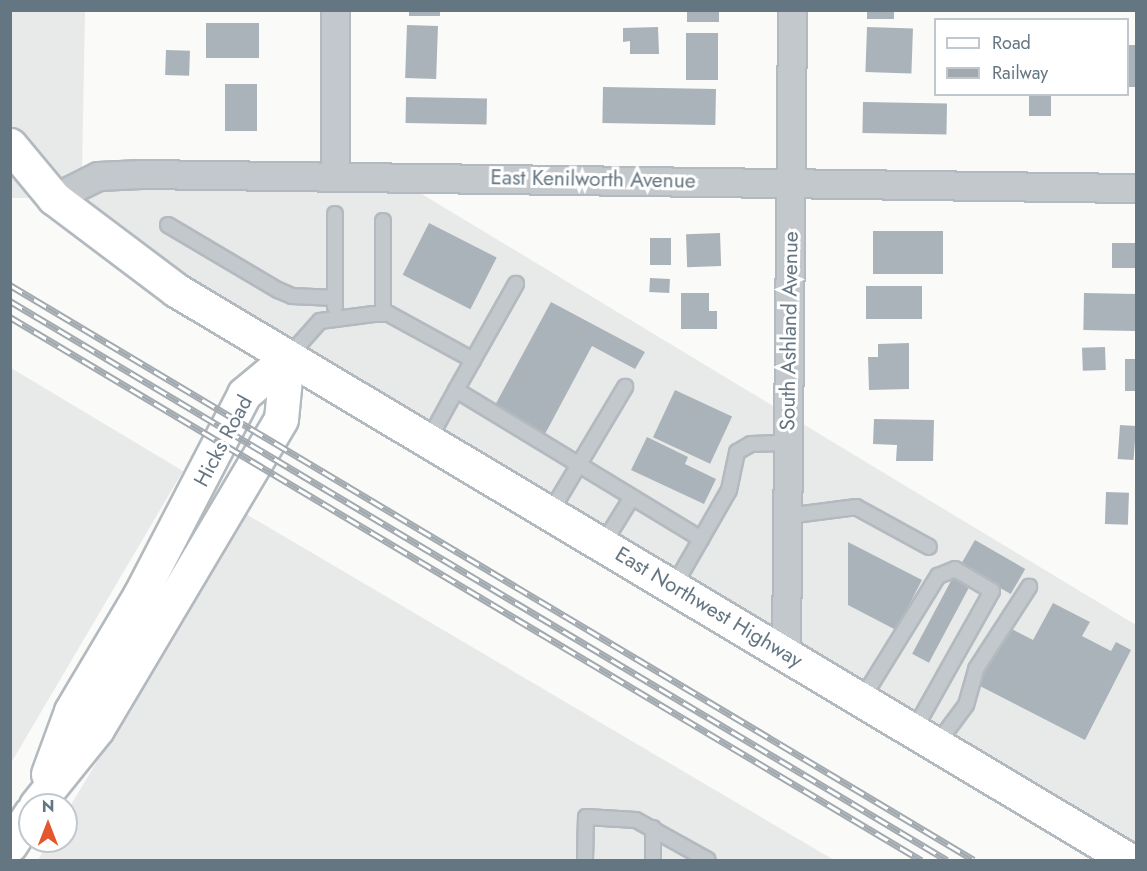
<!DOCTYPE html>
<style>
body{margin:0}
#map{position:relative;width:1147px;height:871px;overflow:hidden;background:#fafaf8;font-family:Jost,sans-serif}
div>[style]{position:absolute}
[style*='--x']{left:calc(var(--x)*1px);top:calc(var(--y)*1px);width:calc(var(--w)*1px);rotate:calc(var(--a)*1deg)}
.built>*{inset:0;background:#e8e9e9}
.building>*{inset:0;background:#aab3b9;transform-origin:0 0}
.roads{filter:drop-shadow(2px 0 #b3babf) drop-shadow(-2px 0 #b3babf) drop-shadow(0 2px #b3babf) drop-shadow(0 -2px #b3babf)}
.service>*{height:14px;margin:-7px;padding:0 7px;transform-origin:7px;border-radius:7px;background:#c3c8cc}
.minor>*{height:27px;margin:-13.5px;padding:0 13.5px;transform-origin:13.5px;border-radius:13.5px;background:#c3c8cc}
.secondary>*{height:33px;margin:-16.5px;padding:0 16.5px;transform-origin:16.5px;border-radius:16.5px;background:#fff}
.primary>*{height:33px;margin:-16.5px;padding:0 16.5px;transform-origin:16.5px;border-radius:16.5px;background:#fff}
.rail>*{height:7px;margin-top:-3.5px;transform-origin:0;background:repeating-linear-gradient(90deg,#fff 0 14px,#a2aab0 0 28px);box-sizing:border-box;border-block:2px solid #a2aab0}
span{translate:-50% -50%;white-space:nowrap;text-align:center;line-height:1.15;-webkit-text-stroke:6px #fff;paint-order:stroke}
.street-label{font-size:21px;color:#657683}
.frame{position:absolute;inset:0;border:12px solid #657683;pointer-events:none}
.legend{position:absolute;left:934px;top:18px;width:195px;height:78px;box-sizing:border-box;background:#fff;border:2px solid #c1c8cd;margin:0;padding:8px 10px;list-style:none;font-size:18px;color:#657683}
.legend li{display:flex;align-items:center;gap:12px;height:30px}
.legend b{width:30px;border:2px solid #c1c8cd}
.north{position:absolute;left:18px;top:793px;width:60px;height:60px;box-sizing:border-box;background:#fff;border:2px solid #c1c8cd;border-radius:50%;rotate:0deg;font-size:16px;font-weight:700;line-height:24px;text-align:center;color:#657683}
.north::after{content:'';display:block;margin:auto;width:21px;height:27px;background:#e4572e;clip-path:polygon(50% 0,100% 100%,50% 72%,0 100%)}
</style>
<div id="map">
<div class="built">
<i style="clip-path:polygon(11px 11px,85px 11px,82px 172px,392px 176px,1136px 625px,1136px 860px,54px 198px,11px 198px)"></i>
<i style="clip-path:polygon(11px 368px,183px 471px,11px 763px)"></i>
<i style="clip-path:polygon(246px 514px,834px 860px,38px 860px,49px 841px,66px 841px,66px 813px)"></i>
</div>
<div class="building">
<i style="left:409px;top:10px;width:31px;height:6px"></i>
<i style="left:687px;top:10px;width:32px;height:12px"></i>
<i style="left:867px;top:10px;width:27px;height:9px"></i>
<i style="left:206px;top:23px;width:53px;height:35px"></i>
<i style="left:407px;top:25px;width:31px;height:53px;rotate:2deg"></i>
<i style="clip-path:polygon(658px 27px,659px 54px,630px 54px,630px 41px,623px 42px,623px 28px)"></i>
<i style="left:867px;top:27px;width:46px;height:45px;rotate:2deg"></i>
<i style="left:686px;top:33px;width:32px;height:47px"></i>
<i style="left:1128px;top:45px;width:8px;height:42px"></i>
<i style="left:166px;top:50px;width:24px;height:25px;rotate:2deg"></i>
<i style="left:225px;top:84px;width:32px;height:47px"></i>
<i style="left:603px;top:87px;width:113px;height:36px;rotate:1deg"></i>
<i style="left:1029px;top:94px;width:22px;height:22px"></i>
<i style="left:406px;top:97px;width:81px;height:26px;rotate:1deg"></i>
<i style="left:863px;top:102px;width:84px;height:31px;rotate:1deg"></i>
<i style="left:429px;top:223px;width:76px;height:58px;rotate:27deg"></i>
<i style="left:873px;top:231px;width:70px;height:43px"></i>
<i style="left:720px;top:233px;width:33px;height:34px;rotate:88deg"></i>
<i style="left:650px;top:238px;width:21px;height:27px"></i>
<i style="left:1112px;top:243px;width:24px;height:25px"></i>
<i style="left:650px;top:278px;width:20px;height:14px;rotate:3deg"></i>
<i style="left:866px;top:286px;width:56px;height:33px"></i>
<i style="clip-path:polygon(681px 293px,709px 293px,709px 311px,717px 311px,717px 329px,681px 329px)"></i>
<i style="left:1084px;top:293px;width:52px;height:37px;rotate:1deg"></i>
<i style="clip-path:polygon(551px 302px,645px 352px,635px 369px,592px 346px,545px 434px,494px 407px)"></i>
<i style="clip-path:polygon(909px 343px,909px 389px,869px 390px,868px 357px,878px 357px,878px 344px)"></i>
<i style="left:1105px;top:347px;width:23px;height:23px;rotate:88deg"></i>
<i style="left:1125px;top:359px;width:11px;height:32px"></i>
<i style="left:675px;top:390px;width:63px;height:52px;rotate:25deg"></i>
<i style="clip-path:polygon(874px 419px,934px 420px,933px 461px,896px 461px,897px 445px,873px 444px)"></i>
<i style="left:1120px;top:425px;width:16px;height:34px;rotate:4deg"></i>
<i style="clip-path:polygon(647px 437px,688px 457px,685px 464px,716px 479px,704px 504px,631px 470px)"></i>
<i style="left:1106px;top:492px;width:23px;height:32px;rotate:2deg"></i>
<i style="left:975px;top:540px;width:58px;height:29px;rotate:30deg"></i>
<i style="clip-path:polygon(848px 542px,922px 580px,896px 630px,848px 605px)"></i>
<i style="left:953px;top:577px;width:19px;height:87px;rotate:28deg"></i>
<i style="clip-path:polygon(1053px 603px,1090px 622px,1082px 636px,1111px 651px,1116px 642px,1131px 650px,1085px 740px,978px 685px,1008px 627px,1033px 640px)"></i>
</div>
<div class="roads">
<div class="service">
<i style="--x:383;--y:221;--w:93;--a:90"></i>
<i style="--x:168;--y:225;--w:128;--a:30.6"></i>
<i style="--x:278;--y:290;--w:15;--a:23"></i>
<i style="--x:292;--y:296;--w:43;--a:2.7"></i>
<i style="--x:335;--y:307;--w:93;--a:-90"></i>
<i style="--x:288;--y:357;--w:48;--a:-48.4"></i>
<i style="--x:320;--y:321;--w:54;--a:-7.4"></i>
<i style="--x:374;--y:314;--w:15;--a:0"></i>
<i style="--x:389;--y:314;--w:96;--a:28.7"></i>
<i style="--x:456;--y:390;--w:122;--a:-60.5"></i>
<i style="--x:428;--y:441;--w:58;--a:-61.2"></i>
<i style="--x:456;--y:390;--w:287;--a:31.3"></i>
<i style="--x:550;--y:513;--w:147;--a:-59.2"></i>
<i style="--x:787;--y:516;--w:70;--a:-7.4"></i>
<i style="--x:856;--y:507;--w:83;--a:28.7"></i>
<i style="--x:603;--y:544;--w:55;--a:-58.3"></i>
<i style="--x:674;--y:586;--w:111;--a:-60.2"></i>
<i style="--x:729;--y:490;--w:39;--a:-78"></i>
<i style="--x:737;--y:452;--w:16;--a:-30"></i>
<i style="--x:751;--y:444;--w:37;--a:-2"></i>
<i style="--x:862;--y:699;--w:145;--a:-58.3"></i>
<i style="--x:938;--y:576;--w:18;--a:-22"></i>
<i style="--x:955;--y:569;--w:43;--a:30.7"></i>
<i style="--x:992;--y:591;--w:159;--a:119.3"></i>
<i style="--x:937;--y:744;--w:49;--a:-53.4"></i>
<i style="--x:966;--y:705;--w:37;--a:-74"></i>
<i style="--x:976;--y:669;--w:98;--a:-57.1"></i>
<i style="--x:585;--y:860;--w:43;--a:-88.7"></i>
<i style="--x:586;--y:817;--w:50;--a:3.4"></i>
<i style="--x:636;--y:820;--w:82;--a:29.1"></i>
<i style="--x:653;--y:860;--w:32;--a:-90"></i>
</div>
<div class="minor">
<i style="--x:335;--y:175;--w:165;--a:-90"></i>
<i style="--x:54;--y:198;--w:49;--a:-26.6"></i>
<i style="--x:98;--y:176;--w:43;--a:-2.7"></i>
<i style="--x:141;--y:174;--w:995;--a:0.81"></i>
<i style="--x:786;--y:652;--w:642;--a:-89.46"></i>
</div>
<div class="secondary">
<i style="--x:48;--y:774;--w:67;--a:-69.9"></i>
<i style="--x:71;--y:711;--w:137;--a:-59.3"></i>
<i style="--x:141;--y:593;--w:224;--a:-62.6"></i>
<i style="--x:244;--y:394;--w:56;--a:-39.9"></i>
<i style="--x:36;--y:805;--w:97;--a:-51.2"></i>
<i style="--x:97;--y:729;--w:360;--a:-59.3"></i>
<i style="--x:281;--y:419;--w:61;--a:-84.4"></i>
<i style="--x:10;--y:845;--w:37;--a:-57"></i>
</div>
<div class="primary">
<i style="--x:10;--y:145;--w:69;--a:50.3"></i>
<i style="--x:54;--y:198;--w:153;--a:37"></i>
<i style="--x:176;--y:290;--w:1110;--a:30.88"></i>
</div>
</div>
<div class="rail">
<i style="--x:10;--y:285;--w:1122;--a:30.81"></i>
<i style="--x:10;--y:301;--w:1091;--a:30.82"></i>
<i style="--x:10;--y:317;--w:1061;--a:30.8"></i>
</div>
<div class="street-label">
<span style="left:593px;top:179px;rotate:1deg">East Kenilworth Avenue</span>
<span style="left:789px;top:331px;rotate:-89deg">South Ashland Avenue</span>
<span style="left:223px;top:441px;rotate:-62deg">Hicks Road</span>
<span style="left:709px;top:607px;rotate:31deg">East Northwest Highway</span>
</div>
<div class="frame"></div>
<ul class="legend">
<li><b style="height:8px;background:#fff"></b>Road</li>
<li><b style="height:8px;background:#a2aab0"></b>Railway</li>
</ul>
<div class="north">N</div>
</div>
